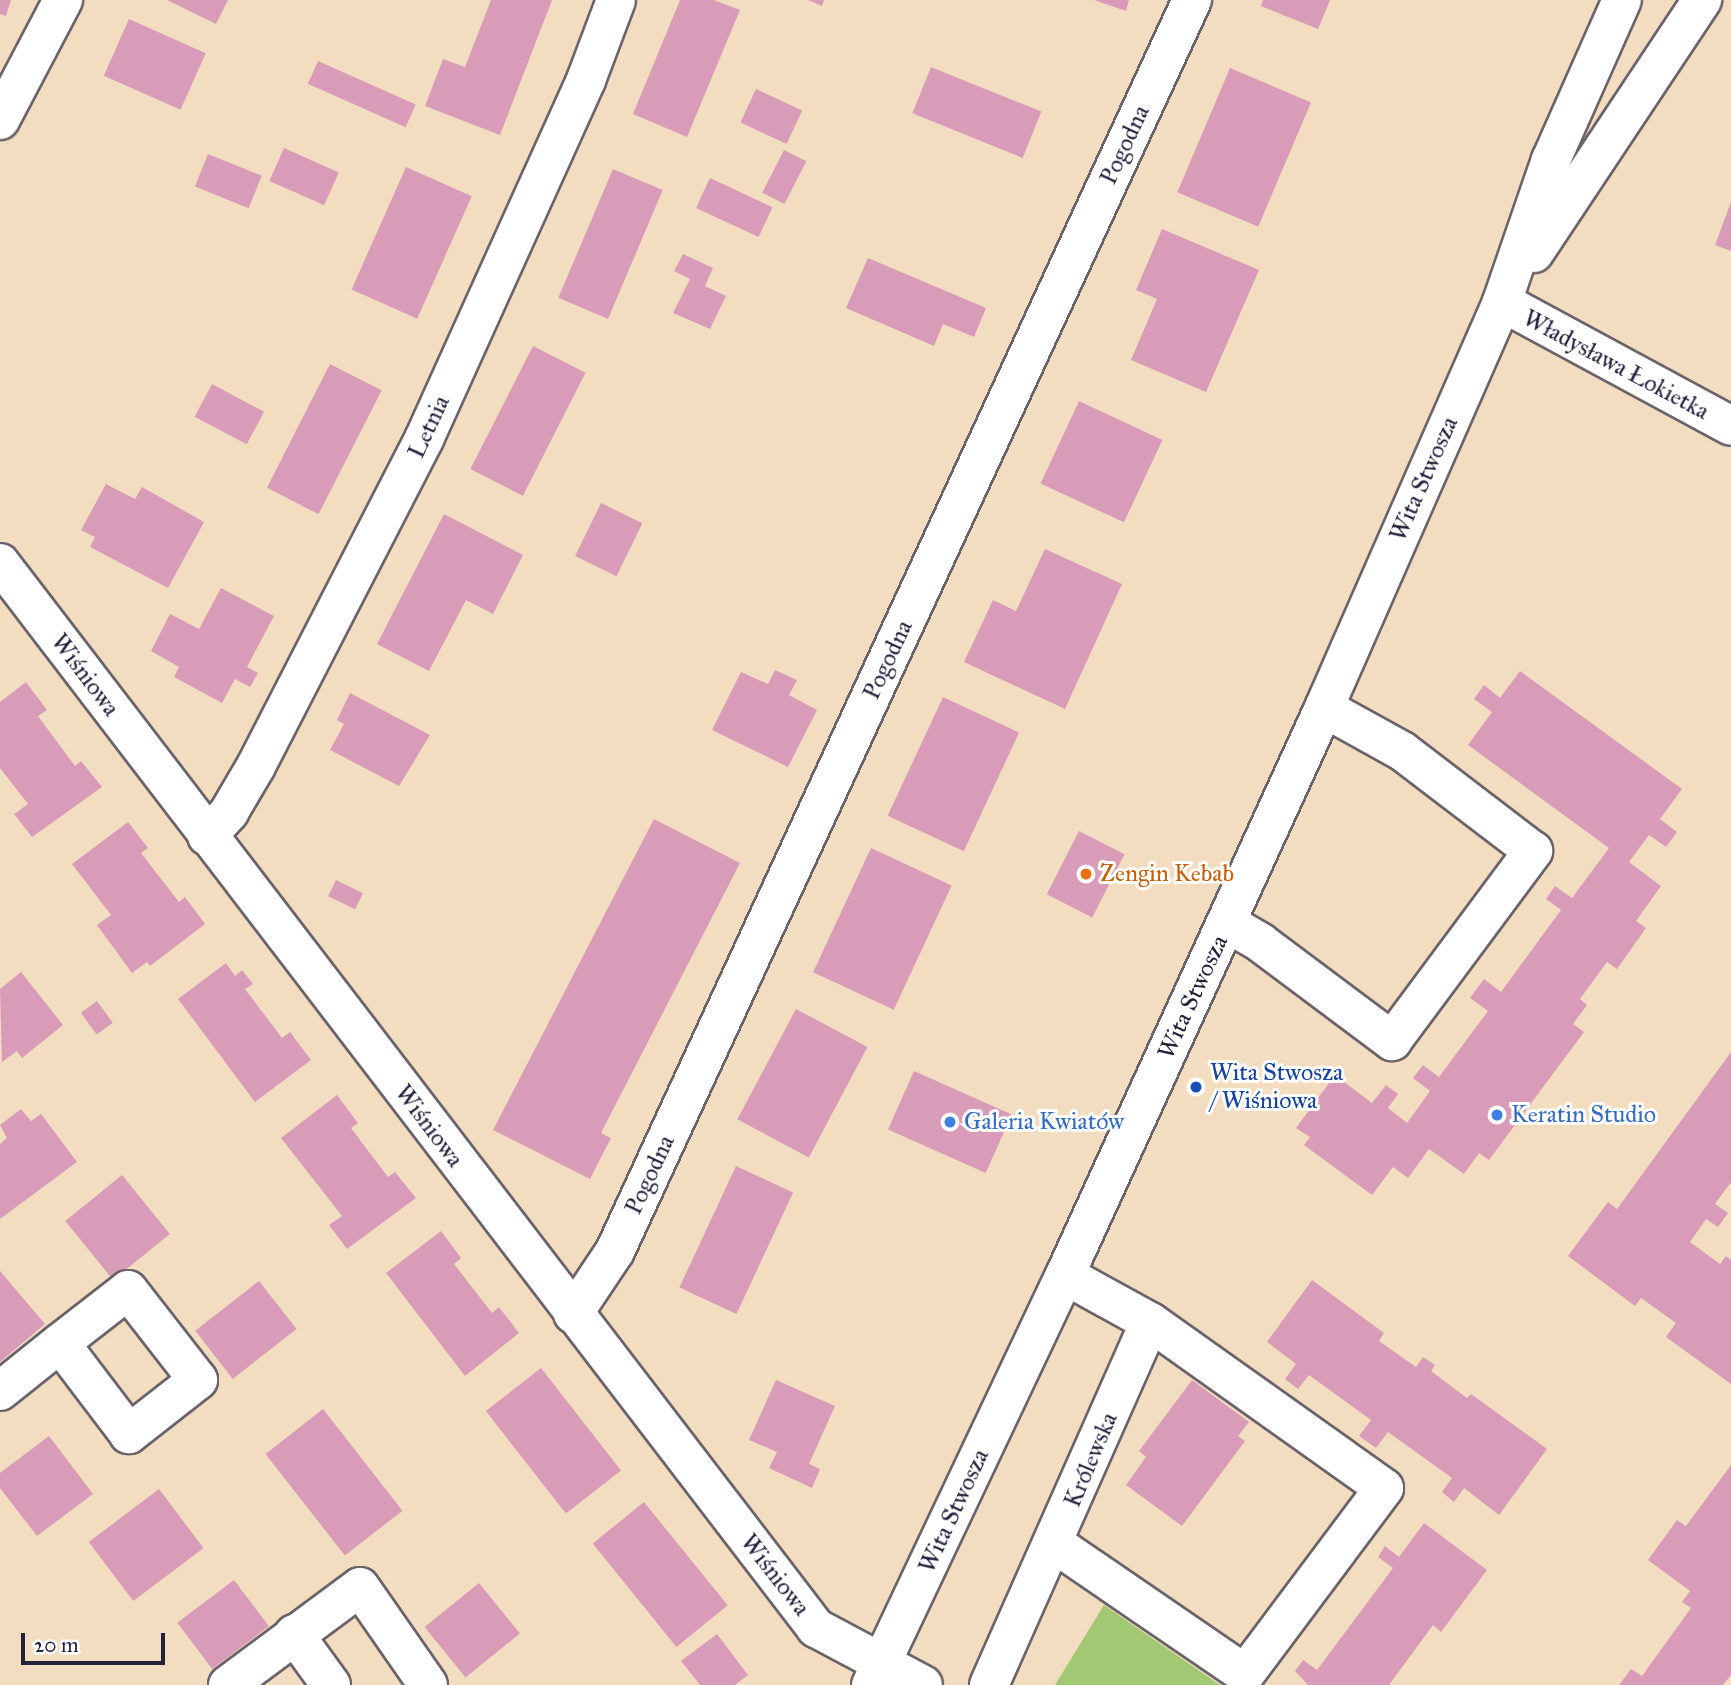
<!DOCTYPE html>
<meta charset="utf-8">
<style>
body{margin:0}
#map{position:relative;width:1731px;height:1685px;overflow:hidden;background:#f3ddc0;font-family:"IM FELL Great Primer",serif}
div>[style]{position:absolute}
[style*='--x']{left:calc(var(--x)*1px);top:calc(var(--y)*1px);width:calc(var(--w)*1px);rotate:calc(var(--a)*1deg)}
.green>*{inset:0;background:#a2c873}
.building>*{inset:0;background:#d89cb9;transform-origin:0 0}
.roads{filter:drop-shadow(2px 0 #6b636a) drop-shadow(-2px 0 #6b636a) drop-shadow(0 2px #6b636a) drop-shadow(0 -2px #6b636a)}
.minor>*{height:38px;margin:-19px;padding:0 19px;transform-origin:19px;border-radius:19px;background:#fff}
.tertiary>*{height:38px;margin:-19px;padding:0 19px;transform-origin:19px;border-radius:19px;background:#fff}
.dots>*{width:19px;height:19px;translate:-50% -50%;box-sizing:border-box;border:4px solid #fff;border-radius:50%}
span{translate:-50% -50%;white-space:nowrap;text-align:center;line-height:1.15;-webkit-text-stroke:6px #fff;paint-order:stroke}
.street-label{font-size:24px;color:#22223b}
.food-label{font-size:24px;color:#c56008}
.left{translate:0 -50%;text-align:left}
.transit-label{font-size:24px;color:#164399}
.shop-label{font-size:24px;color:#366cbe}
.scale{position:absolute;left:21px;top:1633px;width:144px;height:32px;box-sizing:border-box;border:4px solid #22223b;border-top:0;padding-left:9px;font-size:21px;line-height:24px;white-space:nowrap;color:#22223b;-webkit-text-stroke:5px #fff;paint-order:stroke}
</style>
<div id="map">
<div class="green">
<i style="clip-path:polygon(1104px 1605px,1220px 1685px,1055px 1685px)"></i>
</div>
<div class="building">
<i style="clip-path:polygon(0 0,11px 0,6px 16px,0 14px)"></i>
<i style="clip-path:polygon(167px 0,228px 0,216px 24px)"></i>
<i style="clip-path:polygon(491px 0,552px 0,500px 135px,425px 106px,443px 59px,465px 67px)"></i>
<i style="clip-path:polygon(680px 0,714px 0,740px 10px,687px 137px,633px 114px)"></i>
<i style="clip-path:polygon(808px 0,824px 0,822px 6px)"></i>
<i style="clip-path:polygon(1094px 0,1129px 0,1126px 11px)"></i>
<i style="clip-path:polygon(1263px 0,1330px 0,1318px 29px,1261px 6px)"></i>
<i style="left:129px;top:19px;width:84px;height:62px;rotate:24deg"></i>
<i style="left:318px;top:61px;width:107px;height:25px;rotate:24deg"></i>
<i style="left:931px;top:67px;width:119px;height:50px;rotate:22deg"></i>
<i style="left:1230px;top:68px;width:88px;height:135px;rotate:23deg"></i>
<i style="left:756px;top:89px;width:51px;height:37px;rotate:25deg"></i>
<i style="left:284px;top:148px;width:60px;height:36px;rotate:24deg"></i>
<i style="left:784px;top:150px;width:25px;height:48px;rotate:27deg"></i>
<i style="left:208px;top:154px;width:58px;height:35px;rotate:22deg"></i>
<i style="left:406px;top:167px;width:72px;height:134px;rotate:24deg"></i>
<i style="left:613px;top:169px;width:54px;height:140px;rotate:23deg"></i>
<i style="left:710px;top:178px;width:69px;height:33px;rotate:25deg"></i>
<i style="clip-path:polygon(1731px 202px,1731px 251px,1715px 245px)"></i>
<i style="clip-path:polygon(1162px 229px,1259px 270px,1206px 392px,1131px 360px,1157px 299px,1136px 290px)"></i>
<i style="clip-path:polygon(683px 254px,713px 268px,705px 286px,726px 296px,710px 329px,673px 313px,690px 279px,674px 271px)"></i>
<i style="clip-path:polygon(868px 258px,986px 308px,974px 337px,943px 324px,934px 346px,846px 308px)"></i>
<i style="left:533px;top:346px;width:59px;height:138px;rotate:27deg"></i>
<i style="left:330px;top:364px;width:58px;height:139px;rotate:27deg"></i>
<i style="left:212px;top:384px;width:59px;height:37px;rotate:28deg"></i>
<i style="left:1079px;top:401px;width:92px;height:91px;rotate:25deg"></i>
<i style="clip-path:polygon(106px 484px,135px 499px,142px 487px,204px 522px,168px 588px,90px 547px,95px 537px,81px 530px)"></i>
<i style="left:601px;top:503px;width:46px;height:59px;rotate:26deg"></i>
<i style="clip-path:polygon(444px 514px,523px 555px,493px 614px,466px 600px,429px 671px,377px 644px)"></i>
<i style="clip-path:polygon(1045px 549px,1122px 584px,1065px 709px,964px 662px,993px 600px,1016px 611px)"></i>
<i style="clip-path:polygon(221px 588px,274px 616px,247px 667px,258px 673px,250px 687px,235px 679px,222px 703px,174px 677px,179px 667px,151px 651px,170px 614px,199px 629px)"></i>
<i style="clip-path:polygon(775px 670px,797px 680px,789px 695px,817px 710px,788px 767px,712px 730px,741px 672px,768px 684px)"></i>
<i style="clip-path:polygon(1520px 671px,1682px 789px,1660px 819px,1677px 832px,1666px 847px,1649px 835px,1629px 862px,1661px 886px,1636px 921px,1646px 928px,1617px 969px,1607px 962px,1580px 999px,1587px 1005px,1573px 1024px,1584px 1032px,1489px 1160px,1479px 1153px,1464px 1174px,1429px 1149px,1408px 1178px,1393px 1167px,1372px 1195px,1304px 1145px,1310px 1137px,1296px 1128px,1335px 1075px,1372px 1103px,1386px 1085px,1398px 1094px,1388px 1108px,1407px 1123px,1430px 1091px,1413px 1078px,1423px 1065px,1439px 1077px,1488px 1011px,1470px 998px,1484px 979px,1501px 992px,1561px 910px,1546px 899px,1555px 886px,1572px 898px,1609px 848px,1468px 745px,1492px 712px,1474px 699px,1484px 685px,1500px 698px)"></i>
<i style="clip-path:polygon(26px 682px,47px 710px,38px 716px,75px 766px,81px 761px,102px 787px,32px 837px,14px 814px,28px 804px,0 768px,0 702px)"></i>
<i style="clip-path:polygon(350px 693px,430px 735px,399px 786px,330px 750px,344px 724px,337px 720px)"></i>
<i style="left:943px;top:697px;width:84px;height:131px;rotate:25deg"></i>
<i style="clip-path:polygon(654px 819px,740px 863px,601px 1133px,611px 1138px,590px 1179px,493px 1130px)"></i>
<i style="clip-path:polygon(128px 822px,148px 848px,141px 853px,179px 902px,185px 897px,205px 924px,150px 966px,147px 962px,132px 973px,97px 925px,111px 915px,72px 864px)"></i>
<i style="left:1079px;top:831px;width:51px;height:71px;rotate:27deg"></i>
<i style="left:871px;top:848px;width:89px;height:137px;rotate:25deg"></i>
<i style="left:336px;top:880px;width:30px;height:18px;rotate:26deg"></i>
<i style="clip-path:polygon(226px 963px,235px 976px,242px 970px,253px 984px,245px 989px,282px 1038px,290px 1032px,311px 1060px,255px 1102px,178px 999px)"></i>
<i style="clip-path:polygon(21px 972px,63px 1025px,22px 1058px,17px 1051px,2px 1062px,0 989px)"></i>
<i style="left:97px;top:1001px;width:27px;height:20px;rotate:54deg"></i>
<i style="left:796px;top:1009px;width:81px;height:125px;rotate:28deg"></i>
<i style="clip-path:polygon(1731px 1052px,1731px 1182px,1715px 1204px,1728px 1213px,1718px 1227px,1706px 1219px,1690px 1242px,1720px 1264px,1726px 1256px,1731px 1260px,1731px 1384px,1666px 1337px,1676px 1323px,1641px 1298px,1635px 1306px,1568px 1256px,1608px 1202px,1617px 1209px)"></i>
<i style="left:914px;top:1071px;width:107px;height:64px;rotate:24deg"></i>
<i style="clip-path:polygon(337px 1095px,358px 1123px,351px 1128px,369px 1152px,388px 1177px,395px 1172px,416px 1198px,347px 1249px,329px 1225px,342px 1216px,281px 1138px)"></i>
<i style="clip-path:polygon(21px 1109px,31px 1121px,41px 1114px,77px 1162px,0 1219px,0 1144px,7px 1138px,0 1125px)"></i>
<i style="left:736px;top:1166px;width:63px;height:134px;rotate:25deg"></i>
<i style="left:122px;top:1175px;width:76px;height:73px;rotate:51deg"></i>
<i style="clip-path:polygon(441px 1231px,461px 1258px,454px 1264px,492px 1313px,499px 1307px,519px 1333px,465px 1376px,386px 1273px)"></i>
<i style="clip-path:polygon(0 1271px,45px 1324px,0 1362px)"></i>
<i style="clip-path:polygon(1312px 1280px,1384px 1333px,1379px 1341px,1416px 1367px,1423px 1357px,1435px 1365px,1431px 1371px,1467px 1398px,1471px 1394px,1547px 1449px,1499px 1515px,1464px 1488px,1454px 1502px,1442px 1492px,1452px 1478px,1388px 1432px,1376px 1448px,1359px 1436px,1371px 1420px,1309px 1375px,1298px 1389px,1285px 1379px,1296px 1364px,1267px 1342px)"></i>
<i style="left:259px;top:1281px;width:61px;height:81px;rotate:52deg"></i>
<i style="left:541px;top:1368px;width:130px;height:70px;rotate:52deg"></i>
<i style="clip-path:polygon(776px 1380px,835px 1406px,809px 1464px,820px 1469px,812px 1488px,769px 1468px,777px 1452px,749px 1440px)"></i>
<i style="clip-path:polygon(1192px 1380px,1249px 1422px,1238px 1436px,1245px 1441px,1182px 1526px,1126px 1485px,1146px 1457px,1139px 1451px)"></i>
<i style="left:323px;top:1409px;width:129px;height:73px;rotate:52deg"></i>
<i style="clip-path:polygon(49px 1436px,93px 1494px,37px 1536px,0 1488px,0 1473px)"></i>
<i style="clip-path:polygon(1731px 1465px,1731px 1675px,1723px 1685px,1619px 1685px,1631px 1669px,1642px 1676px,1691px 1608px,1682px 1602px,1690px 1591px,1648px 1560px,1677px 1520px,1686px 1526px)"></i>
<i style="left:159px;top:1489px;width:74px;height:88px;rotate:53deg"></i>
<i style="left:644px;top:1502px;width:133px;height:66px;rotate:51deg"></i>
<i style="clip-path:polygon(1424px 1523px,1487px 1570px,1441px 1632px,1433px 1625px,1389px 1685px,1308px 1685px,1295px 1671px,1303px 1660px,1317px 1670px,1393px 1568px,1378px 1557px,1385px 1546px,1399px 1557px)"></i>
<i style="left:234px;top:1580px;width:58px;height:71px;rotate:53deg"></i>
<i style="left:479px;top:1583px;width:65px;height:70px;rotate:51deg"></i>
<i style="clip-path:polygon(717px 1634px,748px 1675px,735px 1685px,700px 1685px,681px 1661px)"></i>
</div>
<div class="roads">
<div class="minor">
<i style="--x:0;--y:120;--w:136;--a:-62.3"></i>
<i style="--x:1502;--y:302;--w:260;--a:28.4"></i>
<i style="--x:0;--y:563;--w:1342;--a:52.54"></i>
<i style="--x:816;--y:1628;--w:121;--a:28"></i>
<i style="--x:207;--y:836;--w:33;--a:-47"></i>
<i style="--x:229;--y:812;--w:53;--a:-59.6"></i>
<i style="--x:256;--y:766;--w:368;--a:-62.8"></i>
<i style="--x:424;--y:439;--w:394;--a:-65.7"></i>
<i style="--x:586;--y:80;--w:85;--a:-69.4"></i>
<i style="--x:1227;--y:923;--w:39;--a:30"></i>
<i style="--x:1261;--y:943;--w:164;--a:36.8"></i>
<i style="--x:1392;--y:1041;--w:237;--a:-53.4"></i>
<i style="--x:1533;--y:851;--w:165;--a:-142.6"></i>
<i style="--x:1402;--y:751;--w:89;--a:-151.1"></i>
<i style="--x:573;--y:1314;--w:76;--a:-56.3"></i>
<i style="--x:615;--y:1251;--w:1378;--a:-65.24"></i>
<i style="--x:0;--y:1391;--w:77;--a:-38.7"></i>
<i style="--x:60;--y:1343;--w:86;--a:-37.9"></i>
<i style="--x:128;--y:1290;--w:114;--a:52.1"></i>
<i style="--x:198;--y:1380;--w:88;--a:142"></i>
<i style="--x:129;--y:1434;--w:114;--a:-127.2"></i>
<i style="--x:1055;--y:1544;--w:230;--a:34.4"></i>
<i style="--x:1245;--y:1674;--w:232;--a:-53.2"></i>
<i style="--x:1384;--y:1488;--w:287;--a:-144.6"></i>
<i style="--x:294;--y:1634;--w:63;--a:54"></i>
<i style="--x:228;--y:1685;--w:164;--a:-36.6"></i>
<i style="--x:360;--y:1587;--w:119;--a:55.2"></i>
<i style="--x:989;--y:1685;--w:397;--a:-66.1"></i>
<i style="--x:1150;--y:1322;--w:97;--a:-151.1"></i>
</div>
<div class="tertiary">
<i style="--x:1534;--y:253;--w:304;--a:-56.4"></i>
<i style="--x:871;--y:1685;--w:454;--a:-64.7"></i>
<i style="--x:1065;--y:1275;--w:623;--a:-65.45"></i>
<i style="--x:1324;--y:708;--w:443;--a:-66.3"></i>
<i style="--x:1502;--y:302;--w:150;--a:-71"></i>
<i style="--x:1551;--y:160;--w:175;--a:-66.1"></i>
</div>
</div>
<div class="dots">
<i style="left:1086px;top:874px;background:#e8710a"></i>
<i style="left:1196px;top:1087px;background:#1a4fb4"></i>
<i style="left:1497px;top:1115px;background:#3f7fe0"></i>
<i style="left:950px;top:1122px;background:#3f7fe0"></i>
</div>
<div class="street-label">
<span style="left:1125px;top:145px;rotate:-65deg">Pogodna</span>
<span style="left:1616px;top:365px;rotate:28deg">Władysława Łokietka</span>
<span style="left:429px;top:427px;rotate:-65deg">Letnia</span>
<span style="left:1424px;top:479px;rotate:-66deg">Wita Stwosza</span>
<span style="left:888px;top:660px;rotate:-65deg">Pogodna</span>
<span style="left:85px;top:675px;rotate:53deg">Wiśniowa</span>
<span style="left:1193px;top:997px;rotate:-65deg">Wita Stwosza</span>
<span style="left:429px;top:1126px;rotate:53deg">Wiśniowa</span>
<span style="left:650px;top:1175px;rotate:-65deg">Pogodna</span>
<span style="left:1091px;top:1460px;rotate:-67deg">Królewska</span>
<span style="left:954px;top:1511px;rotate:-65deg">Wita Stwosza</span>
<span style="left:775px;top:1575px;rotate:52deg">Wiśniowa</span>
</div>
<div class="food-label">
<span class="left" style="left:1100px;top:874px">Zengin Kebab</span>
</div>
<div class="transit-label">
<span class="left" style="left:1210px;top:1087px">Wita Stwosza<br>/ Wiśniowa</span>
</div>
<div class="shop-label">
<span class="left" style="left:1511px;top:1115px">Keratin Studio</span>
<span class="left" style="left:964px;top:1122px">Galeria Kwiatów</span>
</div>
<div class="scale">20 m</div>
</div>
